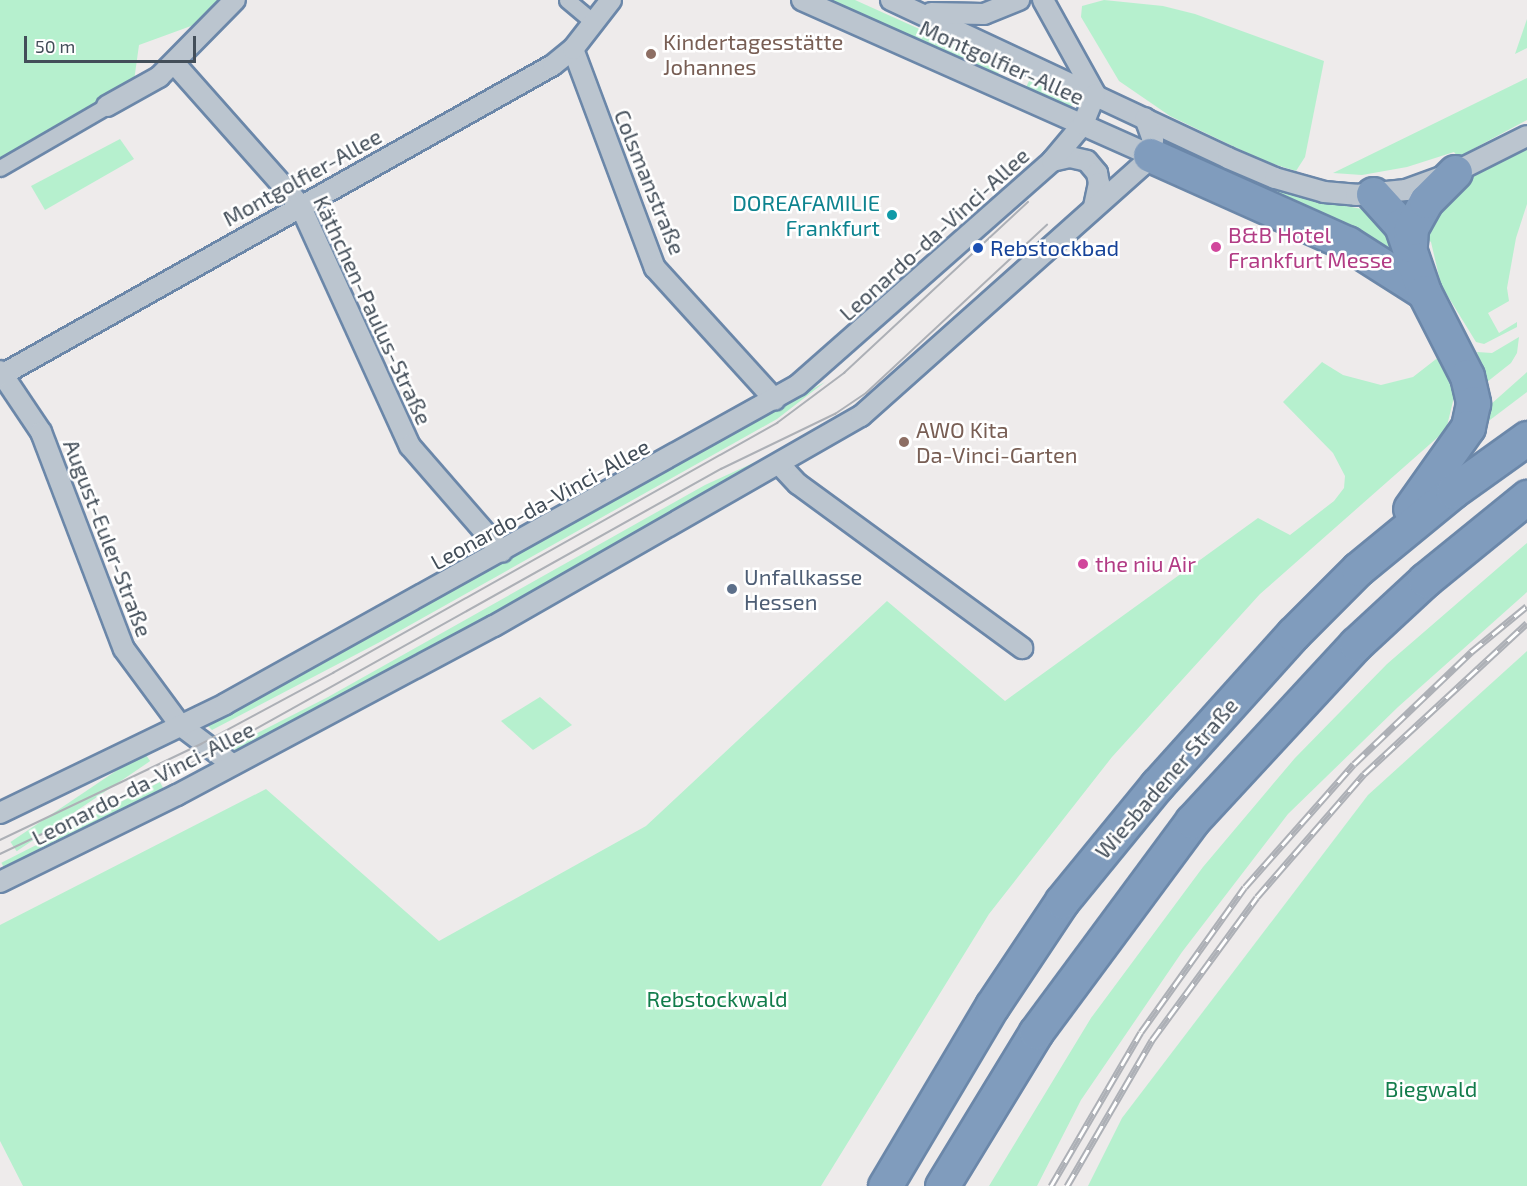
<!DOCTYPE html>
<meta charset="utf-8">
<style>
body{margin:0}
#map{position:relative;width:1527px;height:1186px;overflow:hidden;background:#eeebeb;font-family:"Exo 2",sans-serif}
div>[style]{position:absolute}
[style*='--x']{left:calc(var(--x)*1px);top:calc(var(--y)*1px);width:calc(var(--w)*1px);rotate:calc(var(--a)*1deg)}
.green>*{inset:0;background:#b6f0ce;transform-origin:0 0}
.roads{filter:drop-shadow(2px 0 #6b87a9) drop-shadow(-2px 0 #6b87a9) drop-shadow(0 2px #6b87a9) drop-shadow(0 -2px #6b87a9)}
.pedestrian>*{height:15px;margin:-7.5px;padding:0 7.5px;transform-origin:7.5px;border-radius:7.5px;background:#bbc5cf}
.minor>*{height:20px;margin:-10px;padding:0 10px;transform-origin:10px;border-radius:10px;background:#bbc5cf}
.motorway>*{height:33px;margin:-16.5px;padding:0 16.5px;transform-origin:16.5px;border-radius:16.5px;background:#809cbd}
.tram>*{height:1.5px;margin:-0.75px;padding:0 0.75px;transform-origin:0.75px;border-radius:0.75px;background:#adb0b6}
.rail>*{height:7px;margin-top:-3.5px;transform-origin:0;background:repeating-linear-gradient(90deg,#fff 0 14px,#adb0b6 0 28px);box-sizing:border-box;border-block:2px solid #adb0b6}
.dots>*{width:16px;height:16px;translate:-50% -50%;box-sizing:border-box;border:3px solid #fff;border-radius:50%}
span{translate:-50% -50%;white-space:nowrap;text-align:center;line-height:1.15;-webkit-text-stroke:5px #fff;paint-order:stroke}
.education-label{font-size:22px;color:#785e54}
.left{translate:0 -50%;text-align:left}
.street-label{font-size:22px;color:#434e59}
.culture-label{font-size:22px;color:#0d838f}
.right{translate:-100% -50%;text-align:right}
.hotel-label{font-size:22px;color:#b23c85}
.transit-label{font-size:22px;color:#164399}
.service-label{font-size:22px;color:#4e5e75}
.park-label{font-size:22px;color:#127c4b}
.scale{position:absolute;left:24px;top:36px;width:172px;height:27px;box-sizing:border-box;border:3px solid #434e59;border-top:0;padding-left:8px;font-size:18px;line-height:21px;white-space:nowrap;color:#434e59;-webkit-text-stroke:4px #fff;paint-order:stroke}
</style>
<div id="map">
<div class="green">
<i style="clip-path:polygon(0 0,223px 0,202px 22px,139px 45px,134px 81px,0 158px)"></i>
<i style="clip-path:polygon(828px 0,855px 0,1006px 68px,996px 75px)"></i>
<i style="clip-path:polygon(1104px 0,1163px 6px,1195px 14px,1324px 61px,1305px 157px,1296px 171px,1264px 161px,1170px 116px,1119px 81px,1081px 17px,1082px 6px)"></i>
<i style="clip-path:polygon(1527px 19px,1527px 48px,1515px 54px)"></i>
<i style="clip-path:polygon(1527px 78px,1527px 120px,1458px 157px,1454px 152px,1407px 167px,1362px 175px,1333px 173px)"></i>
<i style="left:1030px;top:79px;width:49px;height:11px;rotate:26deg"></i>
<i style="clip-path:polygon(1161px 138px,1297px 197px,1373px 211px,1399px 251px,1385px 250px,1157px 146px)"></i>
<i style="clip-path:polygon(120px 139px,134px 159px,45px 210px,31px 186px)"></i>
<i style="clip-path:polygon(1527px 147px,1527px 204px,1516px 238px,1507px 288px,1509px 301px,1488px 313px,1499px 333px,1517px 322px,1517px 327px,1484px 344px,1476px 342px,1441px 285px,1431px 242px,1427px 239px,1429px 224px,1439px 201px,1466px 180px)"></i>
<i style="clip-path:polygon(1519px 337px,1517px 353px,1511px 363px,1487px 382px,1477px 352px,1492px 353px)"></i>
<i style="clip-path:polygon(1440px 356px,1456px 389px,1446px 430px,1260px 594px,1112px 757px,989px 914px,821px 1186px,23px 1186px,0 1141px,0 925px,266px 789px,439px 941px,646px 826px,887px 601px,1005px 701px,1258px 518px,1290px 535px,1334px 501px,1344px 488px,1345px 476px,1333px 453px,1283px 402px,1322px 362px,1343px 375px,1381px 385px,1413px 377px)"></i>
<i style="clip-path:polygon(1527px 372px,1527px 392px,1482px 426px,1490px 405px)"></i>
<i style="clip-path:polygon(825px 382px,777px 419px,378px 643px,212px 730px,205px 723px,306px 673px)"></i>
<i style="clip-path:polygon(821px 432px,311px 717px,237px 752px,230px 747px,328px 697px,705px 485px)"></i>
<i style="clip-path:polygon(1527px 543px,1527px 592px,1398px 707px,1288px 814px,1182px 952px,1081px 1100px,1037px 1186px,989px 1186px,1091px 1018px,1203px 867px,1295px 758px,1387px 664px)"></i>
<i style="clip-path:polygon(1527px 651px,1527px 1186px,1088px 1186px,1122px 1118px,1368px 795px)"></i>
<i style="clip-path:polygon(540px 697px,572px 725px,533px 750px,501px 721px)"></i>
<i style="left:144px;top:752px;width:11px;height:161px;rotate:56deg"></i>
<i style="left:160px;top:782px;width:9px;height:178px;rotate:63deg"></i>
</div>
<div class="roads">
<div class="pedestrian">
<i style="--x:567;--y:0;--w:35;--a:40"></i>
<i style="--x:0;--y:168;--w:124;--a:-30.1"></i>
</div>
<div class="minor">
<i style="--x:802;--y:0;--w:381;--a:24"></i>
<i style="--x:891;--y:0;--w:372;--a:25.1"></i>
<i style="--x:1228;--y:158;--w:51;--a:23.1"></i>
<i style="--x:1275;--y:178;--w:51;--a:15.9"></i>
<i style="--x:1324;--y:192;--w:32;--a:5"></i>
<i style="--x:1356;--y:195;--w:50;--a:-5.7"></i>
<i style="--x:1406;--y:190;--w:52;--a:-20.2"></i>
<i style="--x:1455;--y:172;--w:80;--a:-26.6"></i>
<i style="--x:1043;--y:0;--w:107;--a:61"></i>
<i style="--x:931;--y:13;--w:53;--a:1.1"></i>
<i style="--x:984;--y:14;--w:38;--a:-22"></i>
<i style="--x:573;--y:49;--w:234;--a:69.5"></i>
<i style="--x:655;--y:268;--w:178;--a:47.7"></i>
<i style="--x:174;--y:63;--w:190;--a:48.4"></i>
<i style="--x:300;--y:205;--w:265;--a:65.5"></i>
<i style="--x:410;--y:446;--w:140;--a:49"></i>
<i style="--x:107;--y:106;--w:60;--a:-29.1"></i>
<i style="--x:159;--y:77;--w:108;--a:-45.4"></i>
<i style="--x:1052;--y:161;--w:18;--a:-13"></i>
<i style="--x:1070;--y:157;--w:17;--a:13"></i>
<i style="--x:1087;--y:161;--w:16;--a:50"></i>
<i style="--x:1097;--y:173;--w:10;--a:79"></i>
<i style="--x:1099;--y:183;--w:24;--a:102"></i>
<i style="--x:0;--y:371;--w:73;--a:56.1"></i>
<i style="--x:41;--y:432;--w:232;--a:69.1"></i>
<i style="--x:124;--y:649;--w:94;--a:53.6"></i>
<i style="--x:180;--y:725;--w:66;--a:37"></i>
<i style="--x:0;--y:376;--w:634;--a:-29.35"></i>
<i style="--x:553;--y:65;--w:26;--a:-39"></i>
<i style="--x:573;--y:49;--w:62;--a:-52.2"></i>
<i style="--x:780;--y:465;--w:26;--a:47"></i>
<i style="--x:798;--y:484;--w:278;--a:36.2"></i>
<i style="--x:0;--y:813;--w:250;--a:-25.8"></i>
<i style="--x:225;--y:704;--w:656;--a:-29.11"></i>
<i style="--x:798;--y:385;--w:339;--a:-41.4"></i>
<i style="--x:1052;--y:161;--w:48;--a:-50"></i>
<i style="--x:1083;--y:124;--w:32;--a:-68"></i>
<i style="--x:0;--y:882;--w:197;--a:-26.2"></i>
<i style="--x:177;--y:795;--w:359;--a:-28.1"></i>
<i style="--x:494;--y:626;--w:423;--a:-29.8"></i>
<i style="--x:861;--y:416;--w:378;--a:-41.7"></i>
<i style="--x:1143;--y:165;--w:27;--a:-68"></i>
<i style="--x:1153;--y:140;--w:23;--a:-110"></i>
</div>
<div class="motorway">
<i style="--x:1150;--y:155;--w:216;--a:24.1"></i>
<i style="--x:1347;--y:243;--w:91;--a:32.5"></i>
<i style="--x:1373;--y:194;--w:42;--a:47.9"></i>
<i style="--x:1401;--y:225;--w:71;--a:71.1"></i>
<i style="--x:1424;--y:292;--w:94;--a:62.9"></i>
<i style="--x:1467;--y:376;--w:28;--a:77"></i>
<i style="--x:1473;--y:403;--w:25;--a:102"></i>
<i style="--x:1468;--y:427;--w:100;--a:125.3"></i>
<i style="--x:1410;--y:245;--w:17;--a:-87"></i>
<i style="--x:1411;--y:228;--w:31;--a:-61"></i>
<i style="--x:1426;--y:201;--w:41;--a:-45"></i>
<i style="--x:885;--y:1186;--w:209;--a:-59.3"></i>
<i style="--x:992;--y:1006;--w:126;--a:-56.3"></i>
<i style="--x:1062;--y:901;--w:150;--a:-50.7"></i>
<i style="--x:1157;--y:785;--w:203;--a:-48"></i>
<i style="--x:1293;--y:634;--w:92;--a:-45"></i>
<i style="--x:1358;--y:569;--w:123;--a:-39.4"></i>
<i style="--x:1453;--y:491;--w:91;--a:-35.6"></i>
<i style="--x:942;--y:1186;--w:180;--a:-58.6"></i>
<i style="--x:1036;--y:1032;--w:262;--a:-53.5"></i>
<i style="--x:1192;--y:821;--w:241;--a:-47.2"></i>
<i style="--x:1356;--y:644;--w:94;--a:-42.8"></i>
<i style="--x:1425;--y:580;--w:132;--a:-39.1"></i>
</div>
</div>
<div class="tram">
<i style="--x:0;--y:840;--w:223;--a:-25.5"></i>
<i style="--x:201;--y:744;--w:150;--a:-28.3"></i>
<i style="--x:333;--y:673;--w:510;--a:-29.38"></i>
<i style="--x:777;--y:423;--w:84;--a:-36.7"></i>
<i style="--x:844;--y:373;--w:251;--a:-42.9"></i>
<i style="--x:0;--y:854;--w:236;--a:-25.4"></i>
<i style="--x:213;--y:753;--w:582;--a:-29.21"></i>
<i style="--x:721;--y:469;--w:127;--a:-25.8"></i>
<i style="--x:835;--y:414;--w:37;--a:-34"></i>
<i style="--x:866;--y:393;--w:247;--a:-42.9"></i>
</div>
<div class="rail">
<i style="--x:1051;--y:1186;--w:178;--a:-59.7"></i>
<i style="--x:1141;--y:1032;--w:178;--a:-54.4"></i>
<i style="--x:1245;--y:887;--w:164;--a:-48.5"></i>
<i style="--x:1354;--y:764;--w:162;--a:-43.7"></i>
<i style="--x:1471;--y:652;--w:72;--a:-39.4"></i>
<i style="--x:1067;--y:1186;--w:169;--a:-59.8"></i>
<i style="--x:1152;--y:1040;--w:177;--a:-53.7"></i>
<i style="--x:1257;--y:897;--w:163;--a:-49"></i>
<i style="--x:1364;--y:774;--w:222;--a:-42.8"></i>
</div>
<div class="dots">
<i style="left:651px;top:54px;background:#8d6e63"></i>
<i style="left:892px;top:215px;background:#0f9aa8"></i>
<i style="left:1216px;top:247px;background:#d1479c"></i>
<i style="left:978px;top:248px;background:#1a4fb4"></i>
<i style="left:904px;top:442px;background:#8d6e63"></i>
<i style="left:1083px;top:564px;background:#d1479c"></i>
<i style="left:732px;top:589px;background:#5c6f8a"></i>
</div>
<div class="education-label">
<span class="left" style="left:663px;top:54px">Kindertagesstätte<br>Johannes</span>
<span class="left" style="left:916px;top:442px">AWO Kita<br>Da-Vinci-Garten</span>
</div>
<div class="street-label">
<span style="left:1002px;top:62px;rotate:24deg">Montgolfier-Allee</span>
<span style="left:302px;top:177px;rotate:-29deg">Montgolfier-Allee</span>
<span style="left:650px;top:182px;rotate:68deg">Colsmanstraße</span>
<span style="left:934px;top:234px;rotate:-42deg">Leonardo-da-Vinci-Allee</span>
<span style="left:373px;top:310px;rotate:65deg">Käthchen-Paulus-Straße</span>
<span style="left:540px;top:504px;rotate:-29deg">Leonardo-da-Vinci-Allee</span>
<span style="left:108px;top:538px;rotate:69deg">August-Euler-Straße</span>
<span style="left:1166px;top:778px;rotate:-49deg">Wiesbadener Straße</span>
<span style="left:143px;top:783px;rotate:-27deg">Leonardo-da-Vinci-Allee</span>
</div>
<div class="culture-label">
<span class="right" style="left:880px;top:215px">DOREAFAMILIE<br>Frankfurt</span>
</div>
<div class="hotel-label">
<span class="left" style="left:1228px;top:247px">B&amp;B Hotel<br>Frankfurt Messe</span>
<span class="left" style="left:1095px;top:564px">the niu Air</span>
</div>
<div class="transit-label">
<span class="left" style="left:990px;top:248px">Rebstockbad</span>
</div>
<div class="service-label">
<span class="left" style="left:744px;top:589px">Unfallkasse<br>Hessen</span>
</div>
<div class="park-label">
<span style="left:717px;top:999px">Rebstockwald</span>
<span style="left:1431px;top:1089px">Biegwald</span>
</div>
<div class="scale">50 m</div>
</div>
